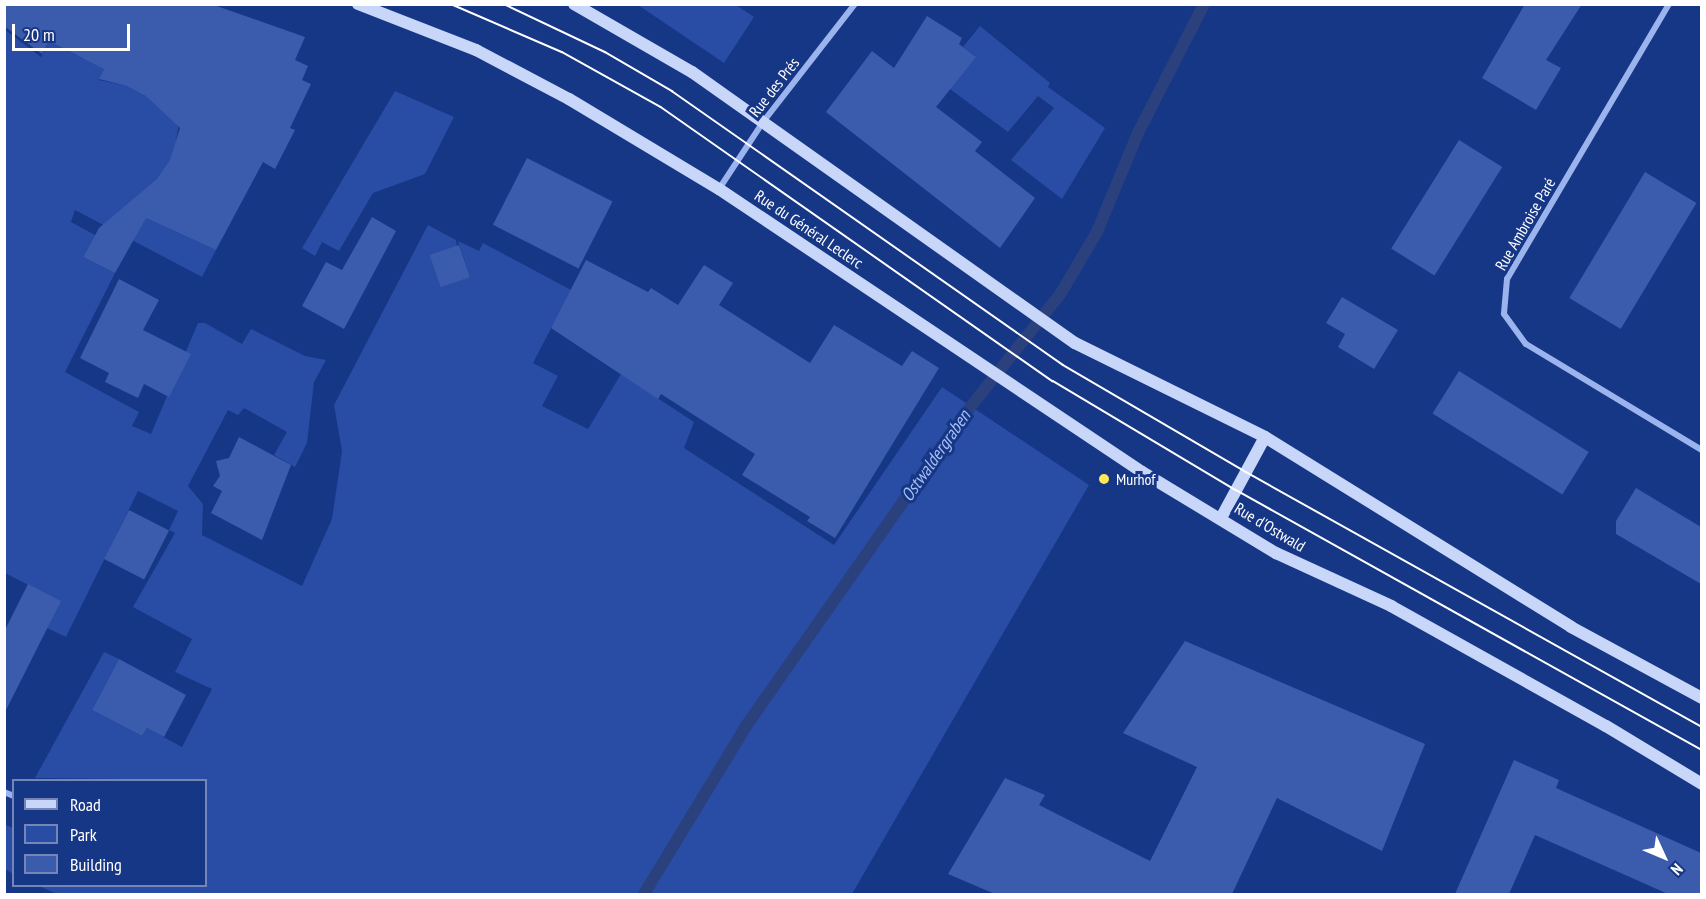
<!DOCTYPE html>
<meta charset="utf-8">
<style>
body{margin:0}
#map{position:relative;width:1706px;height:899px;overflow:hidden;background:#163686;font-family:"PT Sans Narrow",sans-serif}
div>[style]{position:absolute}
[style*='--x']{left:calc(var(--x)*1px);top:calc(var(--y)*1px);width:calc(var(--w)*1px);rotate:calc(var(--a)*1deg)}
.green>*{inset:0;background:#294da4}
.stream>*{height:12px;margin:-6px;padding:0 6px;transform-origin:6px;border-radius:6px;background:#2a417d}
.building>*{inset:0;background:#3b5cad;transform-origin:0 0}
.street>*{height:6px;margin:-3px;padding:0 3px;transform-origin:3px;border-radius:3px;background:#9cb4ed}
.secondary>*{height:12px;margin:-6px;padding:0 6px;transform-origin:6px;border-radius:6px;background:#c8d6fa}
.tram>*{height:1.5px;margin:-0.75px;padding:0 0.75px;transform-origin:0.75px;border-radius:0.75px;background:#fff}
.dots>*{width:16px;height:16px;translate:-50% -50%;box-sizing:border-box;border:3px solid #163686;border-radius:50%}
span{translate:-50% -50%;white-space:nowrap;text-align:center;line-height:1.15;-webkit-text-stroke:6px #163686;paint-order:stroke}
.street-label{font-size:16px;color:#fff}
.poi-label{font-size:16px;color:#fff}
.left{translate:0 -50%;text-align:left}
.water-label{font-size:18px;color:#a7bff5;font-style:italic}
.frame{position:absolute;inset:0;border:6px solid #fff;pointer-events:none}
.legend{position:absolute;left:12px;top:779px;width:195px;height:108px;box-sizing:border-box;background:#163686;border:2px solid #7386b6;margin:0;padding:8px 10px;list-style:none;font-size:18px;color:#fff}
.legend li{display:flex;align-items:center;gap:12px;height:30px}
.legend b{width:30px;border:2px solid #7386b6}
.north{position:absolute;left:1634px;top:827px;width:60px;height:60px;-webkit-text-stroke:4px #163686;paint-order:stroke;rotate:134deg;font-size:16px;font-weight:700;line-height:24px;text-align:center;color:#fff}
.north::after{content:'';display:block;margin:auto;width:21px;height:27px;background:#fff;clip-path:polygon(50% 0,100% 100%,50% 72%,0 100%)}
.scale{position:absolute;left:12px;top:24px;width:118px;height:27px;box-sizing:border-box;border:3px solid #fff;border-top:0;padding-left:8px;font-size:18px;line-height:21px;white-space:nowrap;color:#fff;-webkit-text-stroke:4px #163686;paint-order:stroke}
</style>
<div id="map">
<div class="green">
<i style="clip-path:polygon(638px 5px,736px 5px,754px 17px,724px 63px)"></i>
<i style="clip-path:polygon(980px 26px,1050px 83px,1048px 87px,1105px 128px,1062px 199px,1011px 160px,1054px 108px,1038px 96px,1008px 132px,950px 89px,975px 56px,963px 47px)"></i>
<i style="clip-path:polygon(4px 29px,41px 57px,49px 41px,82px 58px,106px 64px,99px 80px,132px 87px,180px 116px,176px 141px,179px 155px,148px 219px,216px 250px,202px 277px,75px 210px,71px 222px,95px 235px,83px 257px,115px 273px,65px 372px,139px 412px,132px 426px,151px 434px,198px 323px,205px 323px,242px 344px,251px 329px,305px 356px,326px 360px,314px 382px,307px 443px,295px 467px,274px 455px,287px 432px,244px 408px,238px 415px,228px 410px,188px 486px,203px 504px,202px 535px,302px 586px,332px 519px,342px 451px,334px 405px,428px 225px,456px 240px,457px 246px,441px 287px,470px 277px,458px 241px,479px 251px,483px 243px,571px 290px,533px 363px,558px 376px,542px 406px,588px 429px,621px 374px,694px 422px,684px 448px,834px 545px,942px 387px,1089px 485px,852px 894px,57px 894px,39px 886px,206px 886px,206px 780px,35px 778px,104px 652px,119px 659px,92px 710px,142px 736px,147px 728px,182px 747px,212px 689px,175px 672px,192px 639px,133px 607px,175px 533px,169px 530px,178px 511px,138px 491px,66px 637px,47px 628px,60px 601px,5px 573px)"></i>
<i style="clip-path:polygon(395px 91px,454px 117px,425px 174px,373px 193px,339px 251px,322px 242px,315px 256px,302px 248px)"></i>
<i style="clip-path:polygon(4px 824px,13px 828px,13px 874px,5px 869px)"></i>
</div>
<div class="stream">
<i style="--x:644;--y:894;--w:197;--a:-58.7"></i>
<i style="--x:746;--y:726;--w:380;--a:-55"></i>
<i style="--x:964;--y:415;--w:156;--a:-51.5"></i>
<i style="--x:1061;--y:293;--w:71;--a:-59.5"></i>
<i style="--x:1097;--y:232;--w:107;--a:-67.5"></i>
<i style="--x:1138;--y:133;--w:145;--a:-62.9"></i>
</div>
<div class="building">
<i style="clip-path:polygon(4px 4px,211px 4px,305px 37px,295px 60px,308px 66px,302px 80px,311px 84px,290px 128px,295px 130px,275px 169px,263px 162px,216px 250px,146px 218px,115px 273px,83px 257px,99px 228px,157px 179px,170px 160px,180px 128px,146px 96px,127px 86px,99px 79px,104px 69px,49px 41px,42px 54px,4px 26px)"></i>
<i style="clip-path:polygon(1525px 4px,1582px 4px,1546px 60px,1561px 68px,1536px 110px,1482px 78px)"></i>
<i style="clip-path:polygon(927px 16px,962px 38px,959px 44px,976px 57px,936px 107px,982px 142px,975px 151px,1035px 198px,1000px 248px,826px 112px,872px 51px,894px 68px)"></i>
<i style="left:1459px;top:140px;width:51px;height:128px;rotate:32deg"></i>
<i style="left:527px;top:158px;width:96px;height:75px;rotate:27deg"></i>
<i style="left:1645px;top:172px;width:60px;height:147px;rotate:31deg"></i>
<i style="clip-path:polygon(372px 217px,396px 231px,344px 329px,302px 306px,326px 262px,342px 270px)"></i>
<i style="left:459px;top:245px;width:34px;height:31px;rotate:71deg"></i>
<i style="clip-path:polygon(586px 260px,648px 292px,651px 288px,678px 305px,704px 265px,733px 283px,719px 305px,810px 363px,834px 325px,902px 366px,912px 351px,939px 368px,835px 538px,807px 521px,810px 517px,742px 475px,755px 454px,661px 394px,658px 399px,551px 328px)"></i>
<i style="clip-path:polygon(119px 279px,159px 300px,143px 330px,191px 354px,169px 397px,144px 384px,138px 398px,105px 382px,109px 373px,80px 358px)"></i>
<i style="clip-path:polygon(1342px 297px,1398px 330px,1374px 369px,1338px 347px,1345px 334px,1326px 323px)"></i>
<i style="left:1459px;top:371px;width:153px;height:50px;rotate:32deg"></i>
<i style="clip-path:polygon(239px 437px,291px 465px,262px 540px,211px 513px,222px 491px,213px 486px,220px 476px,216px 461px,229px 458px)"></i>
<i style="clip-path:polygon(1636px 488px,1701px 527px,1701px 584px,1616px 534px,1616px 521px)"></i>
<i style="left:129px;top:510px;width:45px;height:55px;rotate:27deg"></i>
<i style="clip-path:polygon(28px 584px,61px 601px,4px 714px,4px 632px)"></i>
<i style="clip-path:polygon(1185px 641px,1425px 744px,1382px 851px,1277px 798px,1232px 894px,995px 894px,948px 874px,1005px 778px,1045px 795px,1039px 805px,1150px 861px,1197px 767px,1123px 733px)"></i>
<i style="clip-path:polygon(119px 659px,186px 695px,164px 737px,147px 728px,142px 736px,92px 710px)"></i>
<i style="clip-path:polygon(1514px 760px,1559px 780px,1556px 788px,1701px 853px,1701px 894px,1668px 894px,1535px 835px,1509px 894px,1455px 894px)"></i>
</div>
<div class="street">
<i style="--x:1669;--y:4;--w:319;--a:120.5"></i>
<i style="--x:1507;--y:279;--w:35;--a:95"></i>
<i style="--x:1504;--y:314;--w:37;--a:54"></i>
<i style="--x:1526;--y:344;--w:205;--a:31.1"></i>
<i style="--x:719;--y:189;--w:80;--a:-56.7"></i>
<i style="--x:763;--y:122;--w:150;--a:-52.1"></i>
<i style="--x:4;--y:792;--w:11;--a:22"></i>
</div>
<div class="secondary">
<i style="--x:358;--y:4;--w:127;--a:21.3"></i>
<i style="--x:476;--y:50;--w:105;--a:27.8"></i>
<i style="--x:569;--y:99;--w:175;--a:31"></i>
<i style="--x:719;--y:189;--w:509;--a:33.78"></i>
<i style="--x:1142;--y:472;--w:157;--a:31.2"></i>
<i style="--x:1276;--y:553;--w:127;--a:24.7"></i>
<i style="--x:1391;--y:606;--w:246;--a:29.2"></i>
<i style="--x:1606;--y:726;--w:112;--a:31.1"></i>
<i style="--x:574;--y:4;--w:136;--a:30"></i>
<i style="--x:692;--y:72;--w:469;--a:35.3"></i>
<i style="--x:1075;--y:343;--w:212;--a:26.3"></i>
<i style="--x:1265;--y:437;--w:360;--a:31.8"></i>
<i style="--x:1571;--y:627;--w:149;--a:28.5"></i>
<i style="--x:1221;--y:518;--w:92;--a:-61.5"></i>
</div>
<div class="tram">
<i style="--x:451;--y:4;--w:121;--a:23.4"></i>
<i style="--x:562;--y:52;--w:113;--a:29.1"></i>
<i style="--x:661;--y:107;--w:478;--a:35"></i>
<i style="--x:1053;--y:381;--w:213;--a:30.8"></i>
<i style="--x:1236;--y:490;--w:534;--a:29.16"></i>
<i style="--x:504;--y:4;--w:112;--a:25.4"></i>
<i style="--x:605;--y:52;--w:78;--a:30.2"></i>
<i style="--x:672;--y:91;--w:477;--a:35"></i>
<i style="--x:1063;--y:365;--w:212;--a:30.3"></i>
<i style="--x:1246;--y:472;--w:522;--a:29.21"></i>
</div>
<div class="dots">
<i style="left:1104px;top:479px;background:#ffe858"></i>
</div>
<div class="street-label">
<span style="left:774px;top:87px;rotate:-52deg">Rue des Prés</span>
<span style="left:1525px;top:224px;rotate:-60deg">Rue Ambroise Paré</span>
<span style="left:809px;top:229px;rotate:34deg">Rue du Général Leclerc</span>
<span style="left:1270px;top:527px;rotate:31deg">Rue d'Ostwald</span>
</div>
<div class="poi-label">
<span class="left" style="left:1116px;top:479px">Murhof</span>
</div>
<div class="water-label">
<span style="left:936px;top:456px;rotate:-55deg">Ostwaldergraben</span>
</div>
<div class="frame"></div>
<ul class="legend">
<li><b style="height:8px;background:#c8d6fa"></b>Road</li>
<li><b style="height:16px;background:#294da4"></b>Park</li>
<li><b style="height:16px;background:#3b5cad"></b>Building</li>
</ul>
<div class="north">N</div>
<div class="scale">20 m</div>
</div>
